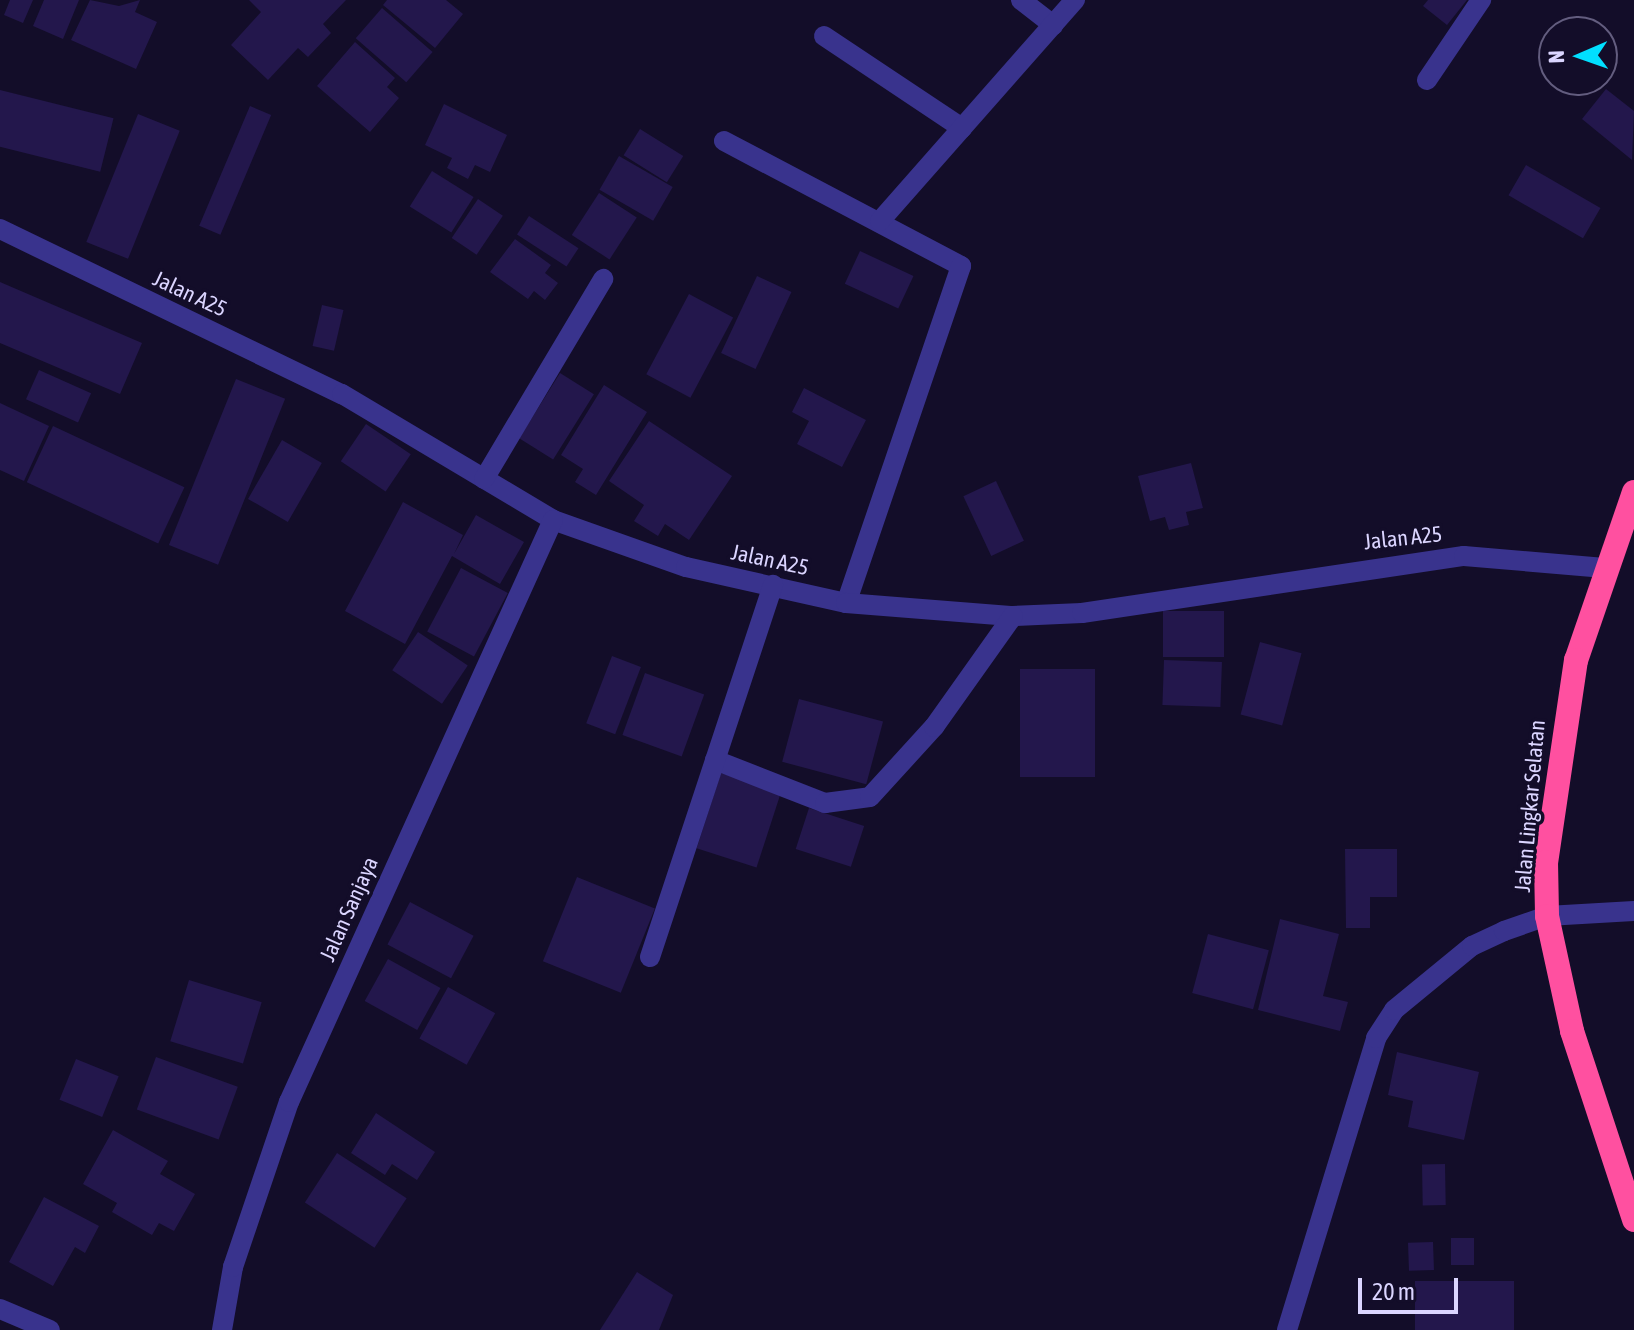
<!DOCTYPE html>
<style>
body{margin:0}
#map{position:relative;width:1634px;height:1330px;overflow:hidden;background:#130d29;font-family:"Asap Condensed",sans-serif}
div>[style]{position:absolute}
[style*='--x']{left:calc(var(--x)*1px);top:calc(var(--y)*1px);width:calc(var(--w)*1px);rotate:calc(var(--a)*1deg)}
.building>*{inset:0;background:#23174c;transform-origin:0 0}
.minor>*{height:20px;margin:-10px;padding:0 10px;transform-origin:10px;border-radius:10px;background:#39338d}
.highway>*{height:24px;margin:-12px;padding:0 12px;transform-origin:12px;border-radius:12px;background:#ff50a0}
span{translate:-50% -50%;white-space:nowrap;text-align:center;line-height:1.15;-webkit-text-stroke:7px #130d29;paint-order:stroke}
.street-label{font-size:22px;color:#dbd5ff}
.north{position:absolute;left:1538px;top:16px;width:80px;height:80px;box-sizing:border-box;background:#130d29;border:2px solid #635d7f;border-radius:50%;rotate:268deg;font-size:22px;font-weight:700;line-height:32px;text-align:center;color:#dbd5ff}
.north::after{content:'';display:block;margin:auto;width:28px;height:36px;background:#01dfff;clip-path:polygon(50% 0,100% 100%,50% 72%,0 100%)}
.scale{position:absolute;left:1358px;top:1278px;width:100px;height:36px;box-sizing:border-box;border:4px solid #dbd5ff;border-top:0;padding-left:10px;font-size:24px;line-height:28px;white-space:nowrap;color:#dbd5ff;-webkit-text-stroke:6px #130d29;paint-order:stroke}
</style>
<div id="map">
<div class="building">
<i style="clip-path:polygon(10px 0,33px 0,23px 23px,4px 15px)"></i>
<i style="clip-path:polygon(44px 0,79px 0,63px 39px,33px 26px)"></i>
<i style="clip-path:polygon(90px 0,119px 6px,140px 0,135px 12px,157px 22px,136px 69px,71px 40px)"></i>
<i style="clip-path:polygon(249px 0,346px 0,323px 24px,331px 33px,308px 57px,298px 48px,268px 80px,231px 45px,261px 12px)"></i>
<i style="clip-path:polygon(387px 0,446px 0,463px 14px,435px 48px,383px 5px)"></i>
<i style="clip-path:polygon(1428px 0,1467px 0,1447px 25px,1423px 6px)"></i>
<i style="left:382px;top:8px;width:67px;height:40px;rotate:41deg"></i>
<i style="clip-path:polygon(355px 42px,395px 78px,387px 87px,399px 98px,370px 132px,317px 86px)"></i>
<i style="clip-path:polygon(1606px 89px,1634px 111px,1632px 160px,1582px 119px)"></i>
<i style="left:0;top:90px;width:117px;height:55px;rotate:14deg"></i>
<i style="clip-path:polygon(444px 104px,507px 135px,490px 172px,475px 165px,468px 179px,447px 168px,452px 158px,425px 145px)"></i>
<i style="left:250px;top:106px;width:23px;height:130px;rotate:23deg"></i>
<i style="left:138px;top:114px;width:45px;height:138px;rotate:22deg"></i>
<i style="left:640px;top:129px;width:51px;height:31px;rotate:32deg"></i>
<i style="left:619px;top:156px;width:62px;height:39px;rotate:30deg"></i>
<i style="left:1526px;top:165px;width:86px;height:35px;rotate:30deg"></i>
<i style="left:432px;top:171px;width:49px;height:42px;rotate:32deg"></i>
<i style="left:599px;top:193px;width:45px;height:50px;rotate:33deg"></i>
<i style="left:478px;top:199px;width:30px;height:47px;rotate:34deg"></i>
<i style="left:529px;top:216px;width:59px;height:22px;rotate:33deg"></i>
<i style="clip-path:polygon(515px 239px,551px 265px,545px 273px,558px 283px,545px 300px,534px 291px,528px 299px,490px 272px)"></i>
<i style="left:860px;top:251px;width:59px;height:36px;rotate:25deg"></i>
<i style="left:757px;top:276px;width:38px;height:85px;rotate:25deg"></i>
<i style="clip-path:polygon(0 282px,142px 343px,120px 394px,0 343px)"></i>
<i style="left:689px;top:294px;width:50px;height:91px;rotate:28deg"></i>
<i style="left:322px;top:305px;width:22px;height:42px;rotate:13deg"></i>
<i style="left:39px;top:370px;width:57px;height:32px;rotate:24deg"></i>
<i style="left:560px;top:373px;width:40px;height:77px;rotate:32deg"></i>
<i style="left:236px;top:379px;width:53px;height:179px;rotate:22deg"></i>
<i style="clip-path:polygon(604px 385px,647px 412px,596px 495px,575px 482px,583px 469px,561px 455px)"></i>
<i style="clip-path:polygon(804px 388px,866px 420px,842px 467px,797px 444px,809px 421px,792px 412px)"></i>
<i style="clip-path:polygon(0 403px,49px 426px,24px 481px,0 470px)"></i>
<i style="clip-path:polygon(649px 421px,732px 476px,689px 540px,665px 524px,658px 536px,634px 521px,644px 505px,609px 481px)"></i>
<i style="left:366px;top:424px;width:54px;height:45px;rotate:34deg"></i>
<i style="left:53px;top:426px;width:145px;height:62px;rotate:25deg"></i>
<i style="left:282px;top:440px;width:46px;height:68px;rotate:30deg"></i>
<i style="clip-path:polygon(1191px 463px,1203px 508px,1186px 512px,1189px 525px,1169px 530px,1165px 517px,1150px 521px,1138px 476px)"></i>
<i style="left:996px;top:481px;width:66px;height:36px;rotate:65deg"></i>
<i style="clip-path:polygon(403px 502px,463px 535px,454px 554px,476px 515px,524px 542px,500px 584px,452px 556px,405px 644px,345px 611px)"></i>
<i style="left:461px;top:568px;width:53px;height:72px;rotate:28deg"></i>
<i style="left:1163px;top:611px;width:61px;height:46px"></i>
<i style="left:418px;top:632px;width:60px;height:46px;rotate:34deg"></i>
<i style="left:1260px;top:642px;width:43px;height:75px;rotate:15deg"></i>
<i style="left:612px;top:656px;width:31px;height:72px;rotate:21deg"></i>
<i style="left:1164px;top:660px;width:58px;height:45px;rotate:2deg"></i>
<i style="left:1095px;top:669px;width:108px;height:75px;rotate:90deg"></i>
<i style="left:645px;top:673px;width:63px;height:66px;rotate:20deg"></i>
<i style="left:799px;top:699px;width:87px;height:65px;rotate:15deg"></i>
<i style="left:721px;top:773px;width:63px;height:79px;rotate:18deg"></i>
<i style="left:809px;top:808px;width:58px;height:43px;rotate:18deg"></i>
<i style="clip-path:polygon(1345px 849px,1397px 849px,1397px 897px,1370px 897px,1370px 928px,1346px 928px)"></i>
<i style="left:577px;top:877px;width:84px;height:91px;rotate:22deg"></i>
<i style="left:410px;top:902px;width:72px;height:48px;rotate:28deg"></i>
<i style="clip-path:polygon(1280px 919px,1339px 934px,1323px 996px,1348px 1002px,1340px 1031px,1258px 1010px)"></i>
<i style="left:1208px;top:934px;width:63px;height:61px;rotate:15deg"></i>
<i style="left:388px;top:959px;width:60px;height:48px;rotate:29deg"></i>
<i style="left:189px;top:980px;width:76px;height:64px;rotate:17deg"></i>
<i style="left:448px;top:987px;width:54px;height:59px;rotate:29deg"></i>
<i style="clip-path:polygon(1397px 1052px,1479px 1072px,1464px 1140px,1408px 1127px,1413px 1101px,1388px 1095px)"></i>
<i style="left:156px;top:1057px;width:87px;height:56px;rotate:20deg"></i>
<i style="left:76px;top:1059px;width:46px;height:44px;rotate:22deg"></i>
<i style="clip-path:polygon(376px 1113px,435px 1152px,417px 1180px,392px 1164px,385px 1175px,351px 1153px)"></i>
<i style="clip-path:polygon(113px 1130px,168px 1161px,160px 1174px,195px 1194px,174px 1231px,159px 1223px,152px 1235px,112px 1212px,117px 1203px,83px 1184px)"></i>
<i style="left:337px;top:1153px;width:83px;height:59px;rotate:33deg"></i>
<i style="left:1445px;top:1164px;width:41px;height:23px;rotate:89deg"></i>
<i style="clip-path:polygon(44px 1197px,99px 1226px,85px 1253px,75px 1247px,53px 1286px,9px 1262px)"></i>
<i style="left:1474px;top:1238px;width:27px;height:23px;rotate:90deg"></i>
<i style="left:1433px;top:1242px;width:28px;height:25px;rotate:88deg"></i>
<i style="clip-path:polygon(637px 1272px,673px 1295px,659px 1330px,600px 1330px)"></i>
<i style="left:1514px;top:1281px;width:49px;height:99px;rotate:90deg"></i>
</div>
<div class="minor">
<i style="--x:1021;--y:0;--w:41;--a:38"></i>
<i style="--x:824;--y:36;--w:166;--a:33.7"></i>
<i style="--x:1427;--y:80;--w:97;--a:-56"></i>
<i style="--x:724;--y:141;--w:268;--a:27.8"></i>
<i style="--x:961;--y:266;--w:356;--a:108.8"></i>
<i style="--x:880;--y:221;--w:295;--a:-48.6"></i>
<i style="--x:0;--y:229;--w:380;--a:25.8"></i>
<i style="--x:342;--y:394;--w:246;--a:30.8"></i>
<i style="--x:553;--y:520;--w:141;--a:19.5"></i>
<i style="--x:686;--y:567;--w:164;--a:12.7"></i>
<i style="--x:846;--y:603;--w:168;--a:4.5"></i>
<i style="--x:1013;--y:616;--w:69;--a:-2.5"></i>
<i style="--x:1082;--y:613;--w:386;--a:-8.5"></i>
<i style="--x:1464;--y:556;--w:141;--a:4.9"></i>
<i style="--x:484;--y:479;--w:233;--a:-59.2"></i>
<i style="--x:715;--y:760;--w:118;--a:21.4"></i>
<i style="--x:825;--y:803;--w:45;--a:-7.6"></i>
<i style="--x:870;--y:797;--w:95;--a:-47.6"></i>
<i style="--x:934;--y:727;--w:136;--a:-54.6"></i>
<i style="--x:650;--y:957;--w:392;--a:-71.7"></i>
<i style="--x:0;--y:1309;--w:54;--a:22.8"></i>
<i style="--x:222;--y:1330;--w:64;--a:-80.1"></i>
<i style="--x:233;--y:1267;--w:174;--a:-71.3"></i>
<i style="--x:289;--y:1102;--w:639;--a:-65.6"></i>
<i style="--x:1287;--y:1330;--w:305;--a:-73"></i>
<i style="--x:1376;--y:1038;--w:33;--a:-57"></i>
<i style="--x:1394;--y:1010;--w:101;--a:-39.4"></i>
<i style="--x:1472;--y:946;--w:35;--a:-25"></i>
<i style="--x:1504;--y:931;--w:46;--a:-19.2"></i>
<i style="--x:1547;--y:916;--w:87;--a:-3.3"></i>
</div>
<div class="highway">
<i style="--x:1634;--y:492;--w:178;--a:109"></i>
<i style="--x:1576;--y:660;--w:204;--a:98.4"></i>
<i style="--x:1546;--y:862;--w:54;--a:88.9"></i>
<i style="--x:1547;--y:916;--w:118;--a:77.7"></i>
<i style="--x:1572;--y:1031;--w:199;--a:71.8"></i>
</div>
<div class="street-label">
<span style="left:190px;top:294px;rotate:25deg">Jalan A25</span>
<span style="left:1403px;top:538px;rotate:-6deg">Jalan A25</span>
<span style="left:770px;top:560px;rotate:12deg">Jalan A25</span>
<span style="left:1530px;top:806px;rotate:-85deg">Jalan Lingkar Selatan</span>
<span style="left:349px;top:909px;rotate:-66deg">Jalan Sanjaya</span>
</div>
<div class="north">N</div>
<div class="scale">20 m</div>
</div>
